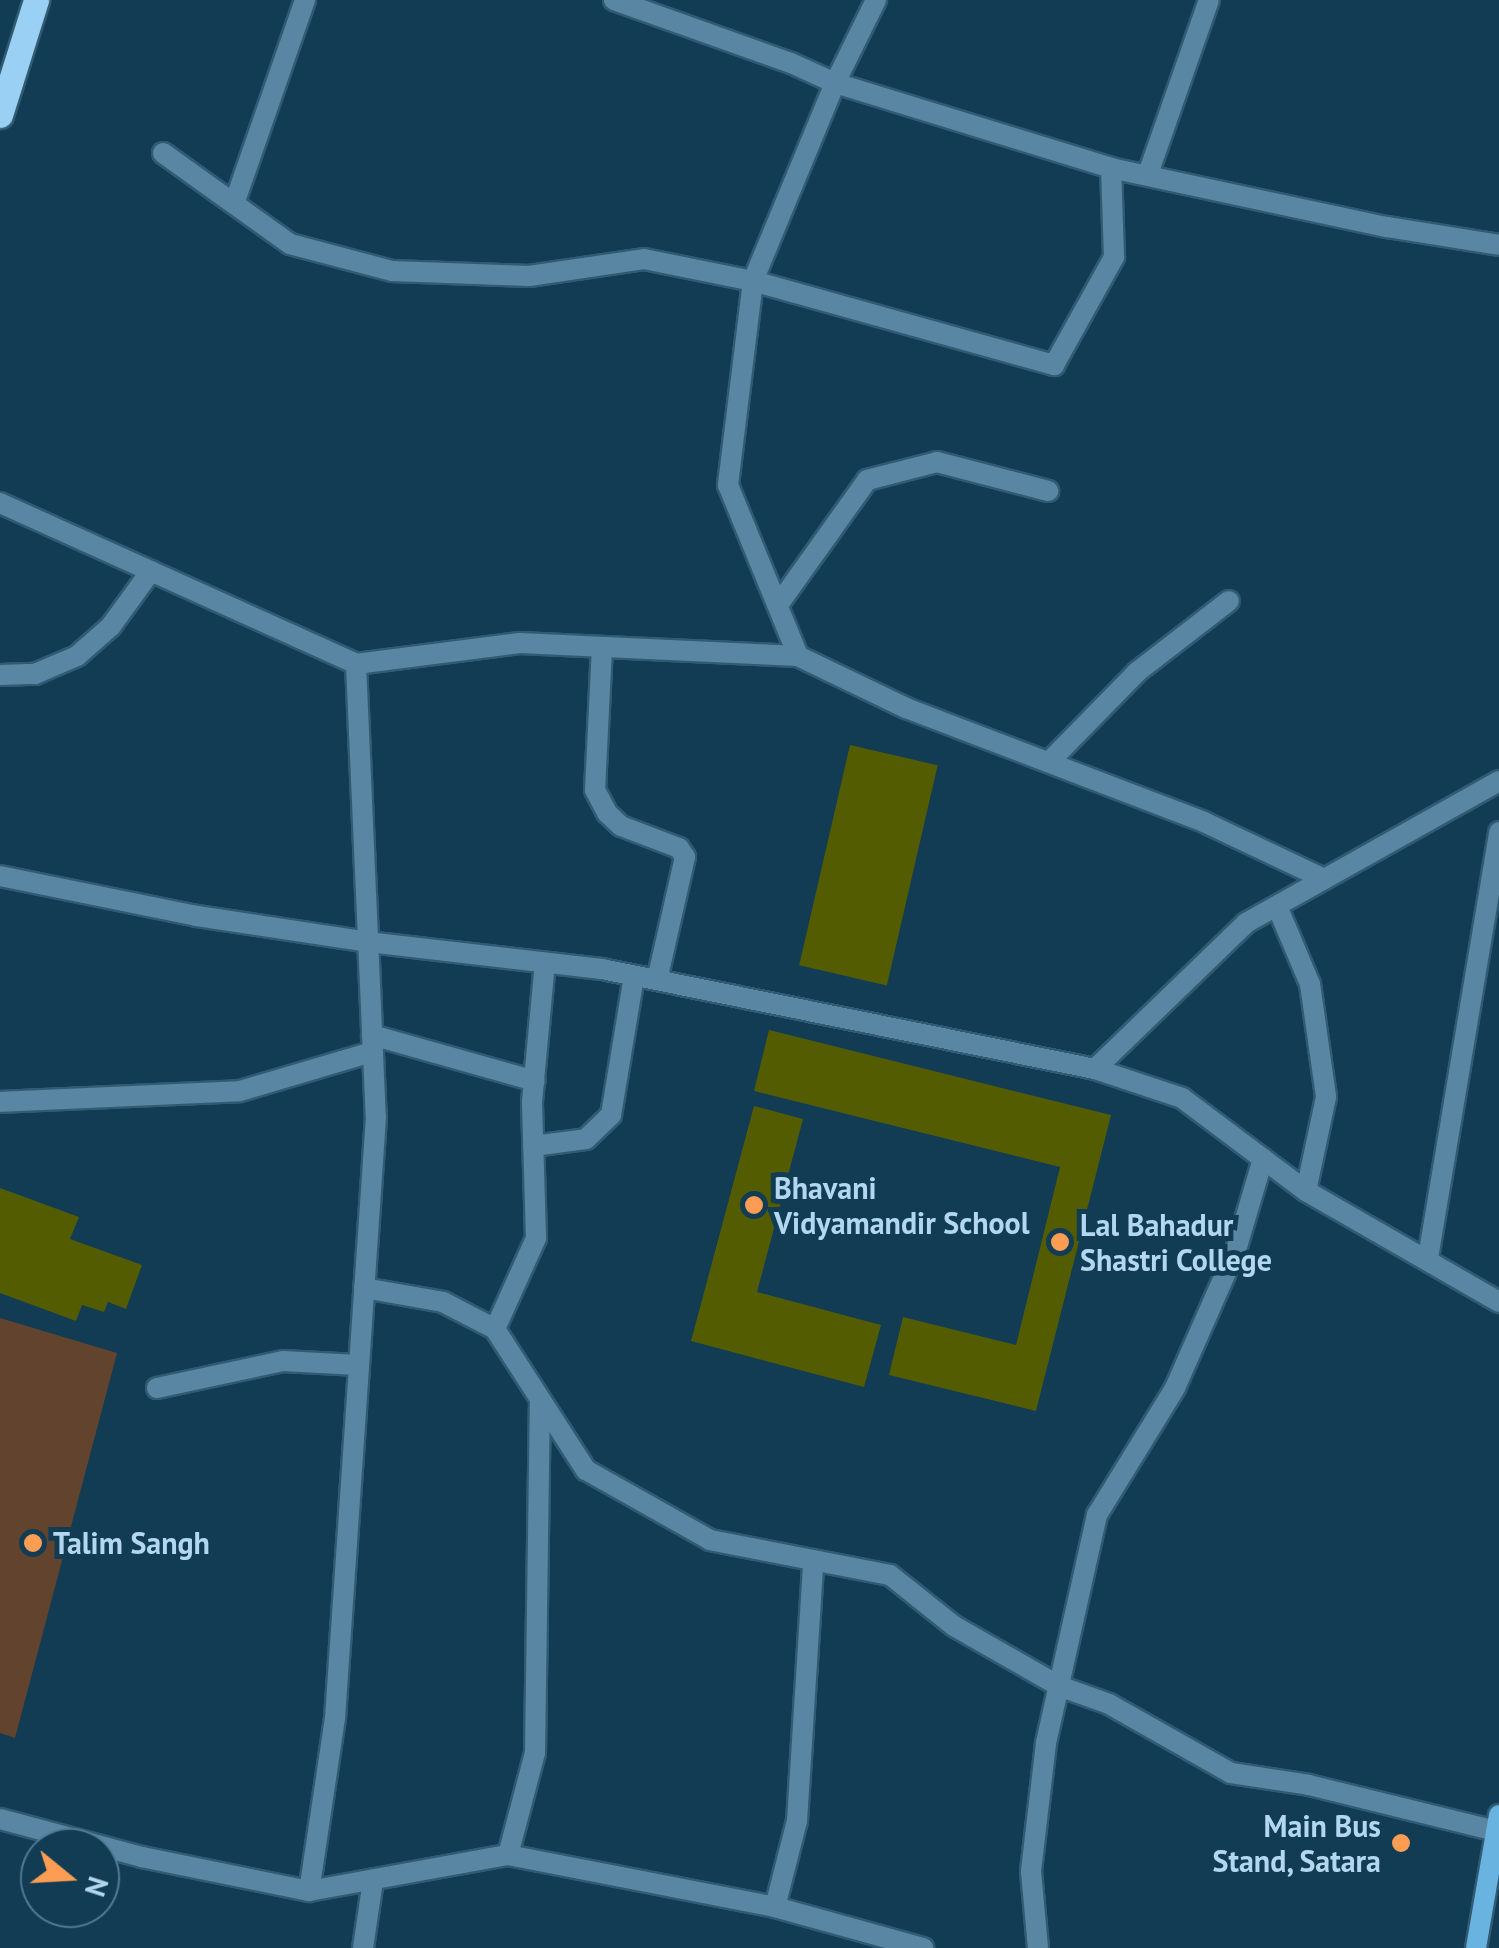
<!DOCTYPE html>
<style>
body{margin:0}
#map{position:relative;width:1499px;height:1948px;overflow:hidden;background:#113c54;font-family:"PT Sans",sans-serif}
div>[style]{position:absolute}
[style*='--x']{left:calc(var(--x)*1px);top:calc(var(--y)*1px);width:calc(var(--w)*1px);rotate:calc(var(--a)*1deg)}
.green>*{inset:0;background:#62432d}
.building>*{inset:0;background:#535c01;transform-origin:0 0}
.roads{filter:drop-shadow(2px 0 #315b73) drop-shadow(-2px 0 #315b73) drop-shadow(0 2px #315b73) drop-shadow(0 -2px #315b73)}
.minor>*{height:20px;margin:-10px;padding:0 10px;transform-origin:10px;border-radius:10px;background:#5987a3}
.secondary>*{height:20px;margin:-10px;padding:0 10px;transform-origin:10px;border-radius:10px;background:#68b3df}
.primary>*{height:25px;margin:-12.5px;padding:0 12.5px;transform-origin:12.5px;border-radius:12.5px;background:#9ad0f3}
.dots>*{width:28px;height:28px;translate:-50% -50%;box-sizing:border-box;border:5px solid #113c54;border-radius:50%}
span{translate:-50% -50%;white-space:nowrap;text-align:center;line-height:1.15;-webkit-text-stroke:10px #113c54;paint-order:stroke}
.poi-label{font-size:30px;color:#b2d7ef;font-weight:700}
.left{translate:0 -50%;text-align:left}
.right{translate:-100% -50%;text-align:right}
.north{position:absolute;left:20px;top:1828px;width:100px;height:100px;box-sizing:border-box;background:#113c54;border:2px solid #517a92;border-radius:50%;rotate:108deg;font-size:28px;font-weight:700;line-height:40px;text-align:center;color:#b2d7ef}
.north::after{content:'';display:block;margin:auto;width:35px;height:45px;background:#fc9d53;clip-path:polygon(50% 0,100% 100%,50% 72%,0 100%)}
</style>
<div id="map">
<div class="green">
<i style="clip-path:polygon(0 1318px,117px 1353px,15px 1738px,0 1733px)"></i>
</div>
<div class="building">
<i style="left:850px;top:745px;width:90px;height:226px;rotate:13deg"></i>
<i style="clip-path:polygon(769px 1030px,1111px 1115px,1036px 1411px,889px 1375px,903px 1317px,1016px 1345px,1060px 1167px,754px 1091px)"></i>
<i style="clip-path:polygon(754px 1106px,803px 1119px,757px 1292px,881px 1325px,864px 1387px,691px 1341px)"></i>
<i style="clip-path:polygon(0 1188px,79px 1217px,70px 1239px,142px 1265px,126px 1309px,108px 1302px,104px 1312px,82px 1305px,76px 1321px,0 1293px)"></i>
</div>
<div class="roads">
<div class="minor">
<i style="--x:614;--y:0;--w:188;--a:19.6"></i>
<i style="--x:791;--y:63;--w:48;--a:24.4"></i>
<i style="--x:835;--y:83;--w:289;--a:17.1"></i>
<i style="--x:1111;--y:168;--w:282;--a:12.1"></i>
<i style="--x:1387;--y:227;--w:113;--a:9.1"></i>
<i style="--x:876;--y:0;--w:93;--a:116.3"></i>
<i style="--x:835;--y:83;--w:214;--a:112.5"></i>
<i style="--x:753;--y:281;--w:206;--a:97"></i>
<i style="--x:728;--y:485;--w:185;--a:67.7"></i>
<i style="--x:798;--y:656;--w:120;--a:25.7"></i>
<i style="--x:906;--y:708;--w:319;--a:20.9"></i>
<i style="--x:1204;--y:822;--w:133;--a:25.4"></i>
<i style="--x:163;--y:153;--w:156;--a:35.6"></i>
<i style="--x:290;--y:244;--w:106;--a:14.8"></i>
<i style="--x:392;--y:271;--w:137;--a:2.1"></i>
<i style="--x:529;--y:276;--w:116;--a:-8.4"></i>
<i style="--x:644;--y:259;--w:111;--a:11.4"></i>
<i style="--x:753;--y:281;--w:313;--a:15.6"></i>
<i style="--x:1054;--y:365;--w:124;--a:-60.9"></i>
<i style="--x:1114;--y:257;--w:89;--a:-91.9"></i>
<i style="--x:1148;--y:174;--w:184;--a:-70.7"></i>
<i style="--x:234;--y:204;--w:216;--a:-70.8"></i>
<i style="--x:0;--y:503;--w:391;--a:24.3"></i>
<i style="--x:356;--y:664;--w:453;--a:87.5"></i>
<i style="--x:376;--y:1117;--w:602;--a:93.9"></i>
<i style="--x:335;--y:1718;--w:175;--a:98.5"></i>
<i style="--x:309;--y:1891;--w:170;--a:-168.5"></i>
<i style="--x:142;--y:1857;--w:147;--a:-165"></i>
<i style="--x:778;--y:605;--w:153;--a:-54.5"></i>
<i style="--x:867;--y:480;--w:72;--a:-14.4"></i>
<i style="--x:937;--y:462;--w:115;--a:14.6"></i>
<i style="--x:602;--y:647;--w:143;--a:92.8"></i>
<i style="--x:595;--y:790;--w:26;--a:62"></i>
<i style="--x:607;--y:813;--w:19;--a:43"></i>
<i style="--x:621;--y:826;--w:62;--a:20.8"></i>
<i style="--x:679;--y:848;--w:11;--a:56"></i>
<i style="--x:685;--y:857;--w:126;--a:102.8"></i>
<i style="--x:356;--y:664;--w:165;--a:-7.3"></i>
<i style="--x:520;--y:643;--w:278;--a:2.7"></i>
<i style="--x:0;--y:675;--w:35;--a:-2"></i>
<i style="--x:35;--y:674;--w:46;--a:-23.2"></i>
<i style="--x:77;--y:656;--w:45;--a:-41.4"></i>
<i style="--x:111;--y:626;--w:68;--a:-54"></i>
<i style="--x:1049;--y:762;--w:126;--a:-45.6"></i>
<i style="--x:1137;--y:672;--w:116;--a:-37.7"></i>
<i style="--x:0;--y:876;--w:201;--a:11.5"></i>
<i style="--x:197;--y:916;--w:173;--a:8.6"></i>
<i style="--x:368;--y:942;--w:236;--a:6.6"></i>
<i style="--x:602;--y:969;--w:503;--a:11.47"></i>
<i style="--x:1095;--y:1069;--w:210;--a:-44"></i>
<i style="--x:1246;--y:923;--w:290;--a:-29.3"></i>
<i style="--x:1277;--y:906;--w:85;--a:67.1"></i>
<i style="--x:1310;--y:984;--w:114;--a:81.9"></i>
<i style="--x:1326;--y:1097;--w:96;--a:102"></i>
<i style="--x:372;--y:1035;--w:169;--a:15.8"></i>
<i style="--x:1095;--y:1069;--w:92;--a:18.4"></i>
<i style="--x:1182;--y:1098;--w:155;--a:36.9"></i>
<i style="--x:1306;--y:1191;--w:223;--a:29.9"></i>
<i style="--x:0;--y:1102;--w:240;--a:-2.6"></i>
<i style="--x:240;--y:1091;--w:138;--a:-16.5"></i>
<i style="--x:533;--y:1146;--w:53;--a:-7.5"></i>
<i style="--x:586;--y:1139;--w:35;--a:-44"></i>
<i style="--x:611;--y:1115;--w:141;--a:-80.6"></i>
<i style="--x:1428;--y:1258;--w:432;--a:-80.5"></i>
<i style="--x:364;--y:1288;--w:80;--a:10"></i>
<i style="--x:443;--y:1302;--w:59;--a:27.4"></i>
<i style="--x:495;--y:1329;--w:168;--a:57.2"></i>
<i style="--x:586;--y:1470;--w:142;--a:29.4"></i>
<i style="--x:710;--y:1540;--w:183;--a:11"></i>
<i style="--x:890;--y:1575;--w:82;--a:38.6"></i>
<i style="--x:954;--y:1626;--w:121;--a:29.7"></i>
<i style="--x:1059;--y:1686;--w:53;--a:19.8"></i>
<i style="--x:1109;--y:1704;--w:140;--a:29.5"></i>
<i style="--x:1231;--y:1773;--w:79;--a:8.7"></i>
<i style="--x:1309;--y:1785;--w:193;--a:13.8"></i>
<i style="--x:495;--y:1329;--w:100;--a:-65.7"></i>
<i style="--x:536;--y:1238;--w:136;--a:-91.7"></i>
<i style="--x:532;--y:1102;--w:140;--a:-84.7"></i>
<i style="--x:157;--y:1388;--w:129;--a:-12.1"></i>
<i style="--x:283;--y:1361;--w:75;--a:3.1"></i>
<i style="--x:508;--y:1855;--w:106;--a:-75.2"></i>
<i style="--x:535;--y:1753;--w:349;--a:-89.2"></i>
<i style="--x:309;--y:1891;--w:202;--a:-10.3"></i>
<i style="--x:508;--y:1855;--w:272;--a:11"></i>
<i style="--x:775;--y:1907;--w:154;--a:15.5"></i>
<i style="--x:775;--y:1907;--w:89;--a:-75.7"></i>
<i style="--x:797;--y:1821;--w:257;--a:-86.4"></i>
<i style="--x:363;--y:1948;--w:69;--a:-81.6"></i>
<i style="--x:1038;--y:1948;--w:77;--a:-95.2"></i>
<i style="--x:1031;--y:1871;--w:129;--a:-83.3"></i>
<i style="--x:1046;--y:1743;--w:234;--a:-77.4"></i>
<i style="--x:1097;--y:1515;--w:149;--a:-58.4"></i>
<i style="--x:1175;--y:1388;--w:151;--a:-66.2"></i>
<i style="--x:1236;--y:1250;--w:95;--a:-73.5"></i>
</div>
<div class="secondary">
<i style="--x:1476;--y:1948;--w:135;--a:-80.2"></i>
</div>
<div class="primary">
<i style="--x:0;--y:115;--w:121;--a:-72.6"></i>
</div>
</div>
<div class="dots">
<i style="left:754px;top:1205px;background:#fc9d53"></i>
<i style="left:1060px;top:1242px;background:#fc9d53"></i>
<i style="left:33px;top:1543px;background:#fc9d53"></i>
<i style="left:1401px;top:1843px;background:#fc9d53"></i>
</div>
<div class="poi-label">
<span class="left" style="left:774px;top:1205px">Bhavani<br>Vidyamandir School</span>
<span class="left" style="left:1080px;top:1242px">Lal Bahadur<br>Shastri College</span>
<span class="left" style="left:53px;top:1543px">Talim Sangh</span>
<span class="right" style="left:1381px;top:1843px">Main Bus<br>Stand, Satara</span>
</div>
<div class="north">N</div>
</div>
